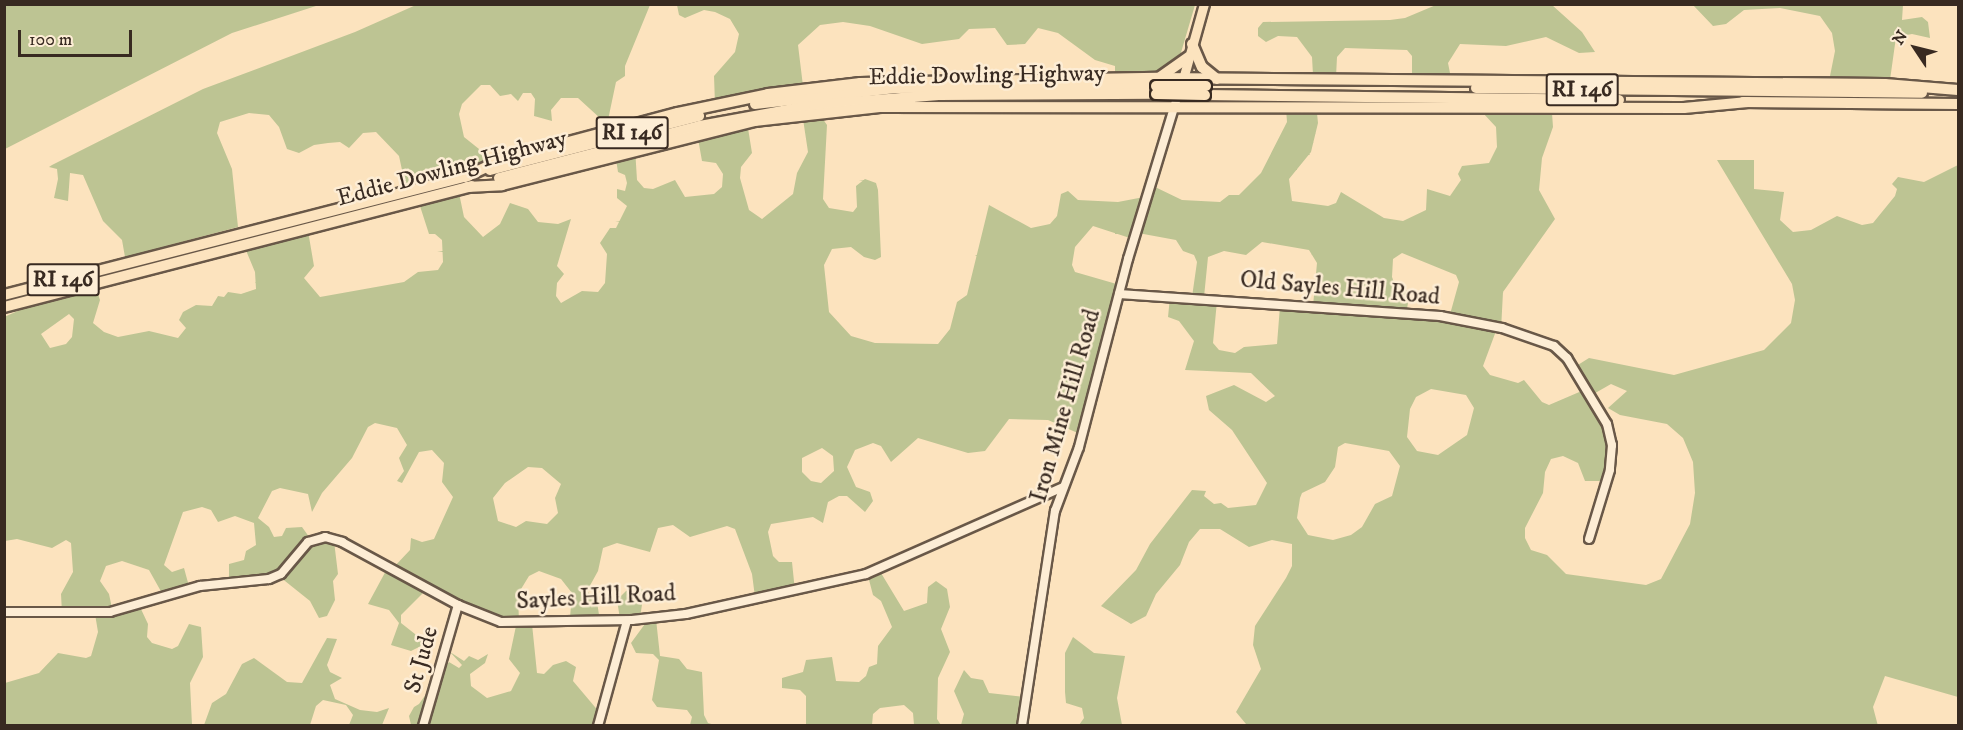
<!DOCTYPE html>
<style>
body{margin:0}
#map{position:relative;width:1963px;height:730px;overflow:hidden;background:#fce3be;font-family:"IM FELL DW Pica",serif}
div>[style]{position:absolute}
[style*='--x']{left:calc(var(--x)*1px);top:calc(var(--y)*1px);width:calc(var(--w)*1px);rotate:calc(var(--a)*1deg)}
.green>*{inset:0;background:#bdc493}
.roads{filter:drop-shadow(2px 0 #695848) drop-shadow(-2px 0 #695848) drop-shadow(0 2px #695848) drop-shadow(0 -2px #695848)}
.minor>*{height:8px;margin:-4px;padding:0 4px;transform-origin:4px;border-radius:4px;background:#fdedd5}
.major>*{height:9px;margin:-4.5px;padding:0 4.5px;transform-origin:4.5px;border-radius:4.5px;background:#fce3be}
.highway>*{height:10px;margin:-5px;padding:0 5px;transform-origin:5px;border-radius:5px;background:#fce3be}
.bridges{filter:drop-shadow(2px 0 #382a21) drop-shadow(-2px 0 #382a21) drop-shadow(0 2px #382a21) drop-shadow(0 -2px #382a21)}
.highway-bridge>*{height:10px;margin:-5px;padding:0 5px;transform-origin:5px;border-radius:5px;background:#fce3be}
span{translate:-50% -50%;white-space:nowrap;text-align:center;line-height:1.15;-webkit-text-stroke:5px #fdedd5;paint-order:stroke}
.shield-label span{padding:2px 4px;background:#fdedd5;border:2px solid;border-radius:4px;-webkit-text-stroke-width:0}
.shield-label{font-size:22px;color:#382a21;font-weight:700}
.street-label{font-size:24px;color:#382a21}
.frame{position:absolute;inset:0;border:6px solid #382a21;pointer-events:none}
.north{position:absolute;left:1885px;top:18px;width:60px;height:60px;-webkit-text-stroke:4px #fdedd5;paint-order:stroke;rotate:305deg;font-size:16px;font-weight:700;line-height:24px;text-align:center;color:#382a21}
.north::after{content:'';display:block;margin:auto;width:21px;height:27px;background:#382a21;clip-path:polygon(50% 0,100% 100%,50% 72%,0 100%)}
.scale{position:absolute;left:18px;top:30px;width:114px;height:27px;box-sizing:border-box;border:3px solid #382a21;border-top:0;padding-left:8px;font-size:18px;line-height:21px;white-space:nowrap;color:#382a21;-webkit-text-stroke:4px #fdedd5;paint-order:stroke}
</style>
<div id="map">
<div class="green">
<i style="clip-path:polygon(4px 5px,5px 4px,319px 5px,232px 33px,5px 149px)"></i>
<i style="clip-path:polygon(416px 5px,650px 5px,625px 66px,625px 76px,616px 82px,608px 120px,610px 133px,601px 119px,578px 98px,561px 98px,551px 110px,552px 121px,534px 116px,535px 99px,531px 93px,523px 93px,518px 101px,511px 94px,500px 96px,490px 85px,481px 85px,462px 104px,459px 114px,464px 137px,484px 153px,485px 163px,405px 184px,399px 156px,376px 132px,363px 133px,349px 148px,340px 142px,328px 143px,314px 145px,299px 153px,287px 149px,279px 127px,269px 115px,249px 113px,220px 122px,217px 133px,232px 169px,238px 227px,125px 257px,122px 240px,103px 221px,83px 175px,70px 173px,68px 201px,54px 198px,58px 179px,57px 169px,49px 167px,52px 165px,203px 89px,355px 32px)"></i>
<i style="clip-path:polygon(677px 5px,1195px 5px,1180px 56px,1173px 65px,1155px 75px,1115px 76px,1115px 66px,1095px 60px,1058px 33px,1038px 28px,1025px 44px,1007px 45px,995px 28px,969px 29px,959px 39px,922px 44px,870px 26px,843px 22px,820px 25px,798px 45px,803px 86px,715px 104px,714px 76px,735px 52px,739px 34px,730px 19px,715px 12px,704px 10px,685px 18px,679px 15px)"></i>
<i style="clip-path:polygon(1436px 5px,1552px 5px,1582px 32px,1595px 52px,1579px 53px,1546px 37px,1506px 46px,1460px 44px,1448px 63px,1451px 78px,1412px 80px,1412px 56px,1407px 50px,1345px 48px,1337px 57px,1336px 77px,1313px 75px,1312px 57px,1297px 37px,1278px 36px,1266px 42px,1258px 36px,1258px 28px,1263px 22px,1390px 20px,1405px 18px)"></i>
<i style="clip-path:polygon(1693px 5px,1903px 5px,1902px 20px,1922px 17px,1928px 22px,1930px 38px,1912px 34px,1896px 37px,1890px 80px,1829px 81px,1835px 51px,1832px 33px,1820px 16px,1780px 8px,1744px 10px,1726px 24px,1713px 26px)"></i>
<i style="clip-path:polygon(evenodd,1286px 109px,1317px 113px,1318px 123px,1311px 152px,1289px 179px,1292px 201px,1328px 206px,1336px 203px,1341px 192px,1384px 218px,1403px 221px,1426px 210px,1427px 189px,1450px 196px,1461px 180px,1458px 174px,1462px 166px,1489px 163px,1497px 147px,1496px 127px,1482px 112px,1552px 113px,1553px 127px,1542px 158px,1539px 190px,1555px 219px,1503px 292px,1501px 330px,1496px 331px,1483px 366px,1490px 375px,1518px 383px,1524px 380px,1542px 402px,1549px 405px,1584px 390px,1573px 368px,1589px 358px,1674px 375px,1764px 350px,1791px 323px,1795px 300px,1792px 284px,1717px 160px,1754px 160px,1754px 189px,1784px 192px,1780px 220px,1793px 232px,1811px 230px,1837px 216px,1862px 225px,1873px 223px,1895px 196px,1897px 189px,1892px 184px,1898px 177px,1924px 182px,1958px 165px,1958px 697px,1885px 676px,1873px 707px,1878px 726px,1246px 724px,1236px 712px,1261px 669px,1253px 645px,1255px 626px,1286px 578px,1292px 566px,1292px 544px,1272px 540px,1249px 547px,1220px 529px,1200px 529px,1189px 542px,1180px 565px,1156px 594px,1146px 616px,1131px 624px,1101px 606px,1136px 570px,1150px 544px,1192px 490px,1206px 491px,1204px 496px,1214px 504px,1221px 503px,1228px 508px,1256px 505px,1267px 483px,1232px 430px,1209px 410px,1206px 396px,1234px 385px,1266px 402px,1275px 396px,1251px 373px,1185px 370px,1194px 341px,1179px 321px,1168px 317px,1170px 297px,1192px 297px,1197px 262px,1194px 255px,1183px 251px,1176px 240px,1138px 233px,1133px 239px,1093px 226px,1075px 247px,1072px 265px,1075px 272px,1120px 285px,1080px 434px,1048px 420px,1009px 419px,985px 451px,968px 453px,918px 438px,891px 462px,881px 446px,873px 443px,855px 450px,847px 467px,856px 487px,870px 492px,873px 501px,865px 512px,847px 496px,839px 496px,828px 502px,823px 523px,813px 517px,771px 524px,768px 532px,773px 556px,779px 562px,792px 562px,795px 591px,755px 597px,752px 574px,735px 529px,727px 526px,690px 537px,673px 525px,658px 528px,650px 552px,617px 543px,603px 548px,598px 571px,587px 591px,597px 602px,600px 621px,570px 618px,572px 593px,561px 579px,539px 571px,529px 576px,518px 594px,519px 622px,532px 624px,537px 673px,544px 674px,553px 665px,566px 661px,576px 667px,573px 681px,600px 713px,598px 725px,411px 725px,409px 716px,414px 707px,419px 704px,449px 662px,459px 668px,462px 665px,450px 652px,464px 661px,469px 656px,478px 660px,488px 654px,485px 663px,470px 674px,471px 686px,487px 698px,511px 691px,520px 673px,509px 659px,516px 626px,427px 589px,401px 615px,401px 623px,434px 649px,421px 646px,411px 651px,391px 645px,399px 623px,389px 610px,368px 604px,388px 567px,393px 568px,410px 550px,411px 538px,422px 542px,434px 539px,453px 497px,442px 482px,444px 463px,432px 450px,419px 452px,402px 483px,397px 481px,404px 471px,399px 458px,407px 445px,397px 428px,375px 423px,368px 427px,352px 458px,322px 493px,312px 512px,308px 494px,280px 488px,272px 491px,258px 518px,269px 527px,274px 537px,282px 536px,286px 528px,302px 527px,312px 541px,334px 541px,338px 574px,333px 581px,335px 600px,327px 616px,319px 618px,310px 601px,280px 577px,229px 584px,229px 564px,244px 560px,246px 551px,256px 545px,254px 523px,235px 516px,218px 522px,211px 510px,202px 507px,183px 512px,164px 565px,172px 572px,184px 568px,190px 590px,163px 595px,149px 570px,122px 561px,106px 566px,100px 581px,109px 594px,113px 613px,140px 607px,148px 624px,147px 637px,152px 643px,172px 649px,178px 646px,189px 624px,201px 627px,203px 657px,190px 683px,192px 725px,5px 725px,5px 683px,39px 673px,58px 653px,86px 658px,91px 656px,98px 632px,95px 614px,62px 613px,61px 594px,73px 572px,71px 543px,66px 540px,52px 548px,17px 539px,5px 541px,4px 317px,50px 297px,96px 288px,100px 300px,93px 323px,104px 332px,118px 337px,149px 331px,178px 338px,186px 328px,179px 320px,183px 312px,196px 305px,212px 306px,218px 296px,224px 297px,228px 292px,241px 294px,256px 289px,255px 272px,245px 248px,308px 231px,314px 266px,304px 278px,320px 297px,404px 282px,418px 272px,438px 270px,443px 262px,442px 240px,435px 234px,429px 234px,419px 203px,459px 193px,464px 217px,483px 237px,500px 224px,510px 203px,528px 209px,538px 222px,558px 224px,571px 219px,557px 266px,564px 274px,557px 283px,556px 296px,561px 303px,582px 291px,598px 292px,605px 283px,607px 254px,600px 243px,610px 228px,616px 228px,627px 206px,617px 198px,617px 189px,625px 191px,627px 183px,625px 175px,618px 172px,615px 153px,635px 148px,637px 180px,644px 188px,653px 189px,675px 180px,685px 197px,714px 194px,722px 187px,723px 174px,716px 163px,702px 161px,697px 133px,747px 122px,752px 153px,741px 167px,740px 178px,749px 210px,762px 219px,793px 194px,797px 173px,808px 152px,803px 119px,818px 112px,827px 125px,823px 199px,829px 208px,853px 212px,857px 207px,856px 186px,865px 179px,876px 183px,878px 190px,881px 257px,875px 260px,864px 257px,851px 247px,832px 249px,824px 265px,829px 312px,851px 336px,875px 343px,938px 344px,950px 329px,957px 302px,967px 295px,989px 205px,1031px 228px,1050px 224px,1057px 216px,1061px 194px,1068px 191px,1078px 200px,1118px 202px,1144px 197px,1153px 186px,1182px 200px,1220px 202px,1229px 195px,1239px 195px,1261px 173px,1287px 122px,1286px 109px,1262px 242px,1309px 250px,1317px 263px,1313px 306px,1280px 306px,1277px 344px,1244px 347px,1235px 353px,1219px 350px,1213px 343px,1217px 301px,1204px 297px,1208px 257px,1224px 251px,1246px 255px,1262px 242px,1286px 109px,1402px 253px,1456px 275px,1459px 282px,1449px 318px,1406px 314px,1410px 292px,1395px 285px,1392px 277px,1393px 259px,1402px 253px,1286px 109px,69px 314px,74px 319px,72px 337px,66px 344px,50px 348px,41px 334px,69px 314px,1286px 109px,1611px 384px,1627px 391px,1608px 408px,1620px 415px,1667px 424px,1683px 438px,1693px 462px,1695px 493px,1690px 524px,1661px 579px,1646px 585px,1566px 574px,1547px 555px,1531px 550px,1525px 538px,1525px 528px,1543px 493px,1545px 472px,1551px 459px,1563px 456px,1578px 463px,1585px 481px,1607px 481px,1611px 440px,1590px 396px,1611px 384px,1286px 109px,1431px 389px,1466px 395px,1474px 408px,1467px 435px,1438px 455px,1417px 451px,1407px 437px,1410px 409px,1416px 397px,1431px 389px,1286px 109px,1345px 443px,1389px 451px,1400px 466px,1392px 496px,1375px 504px,1362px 527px,1351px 535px,1333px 540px,1308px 535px,1297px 518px,1300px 498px,1302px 493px,1325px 482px,1335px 467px,1338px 447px,1345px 443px,1286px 109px,822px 448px,833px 456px,834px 471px,821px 483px,811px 481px,802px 472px,802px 458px,822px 448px,1286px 109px,528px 467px,542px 468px,561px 484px,555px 498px,558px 513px,547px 524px,526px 521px,516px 527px,498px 521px,493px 498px,505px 483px,528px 467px)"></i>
<i style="clip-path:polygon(881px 573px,904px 611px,927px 603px,928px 587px,936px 581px,947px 589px,950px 607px,941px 629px,950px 652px,938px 678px,937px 719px,941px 725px,914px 725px,913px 713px,904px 705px,880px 708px,873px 714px,872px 725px,806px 725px,806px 696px,800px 690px,782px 688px,782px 678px,803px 672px,806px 660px,832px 657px,836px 681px,859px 682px,866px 676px,869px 667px,877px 664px,878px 646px,892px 627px,881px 601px,873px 595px,868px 576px)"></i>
<i style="clip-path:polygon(638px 586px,644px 591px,640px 618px,620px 619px,617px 600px,626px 591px)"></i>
<i style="clip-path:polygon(650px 617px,656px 619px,660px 656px,679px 659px,687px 669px,702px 672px,704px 715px,708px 723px,715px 725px,690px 725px,692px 717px,687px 710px,657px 707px,652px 700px,659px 660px,653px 654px,636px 653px,631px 643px)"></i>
<i style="clip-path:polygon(1073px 637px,1094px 653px,1125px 656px,1117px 698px,1122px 725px,1079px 725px,1084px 718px,1082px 708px,1066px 703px,1065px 692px,1065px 653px)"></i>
<i style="clip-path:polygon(327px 638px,337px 639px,327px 665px,330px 672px,342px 678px,330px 685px,335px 699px,360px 710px,377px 712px,389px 708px,382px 725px,349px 725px,353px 715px,346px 705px,323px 700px,316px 706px,310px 725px,204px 725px,212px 703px,226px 694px,242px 664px,254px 658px,287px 682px,302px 683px)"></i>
<i style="clip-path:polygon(964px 670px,971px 678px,983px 680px,989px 693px,1024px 697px,1021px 725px,961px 725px,964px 714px,954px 691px)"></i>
</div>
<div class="roads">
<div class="minor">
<i style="--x:1119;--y:294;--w:322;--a:3.9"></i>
<i style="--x:1440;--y:316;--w:63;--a:11"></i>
<i style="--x:1502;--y:328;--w:55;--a:19.1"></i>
<i style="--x:1554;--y:346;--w:18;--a:43"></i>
<i style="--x:1567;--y:358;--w:77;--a:58.8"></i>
<i style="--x:1607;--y:424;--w:22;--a:77"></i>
<i style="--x:1612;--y:445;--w:25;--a:95"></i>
<i style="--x:1610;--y:470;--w:72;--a:106.9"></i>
<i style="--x:4;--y:612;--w:106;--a:0"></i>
<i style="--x:110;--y:612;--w:94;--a:-16.1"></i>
<i style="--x:200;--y:586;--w:69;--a:-5.8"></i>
<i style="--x:269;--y:579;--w:13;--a:-23"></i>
<i style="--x:281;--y:574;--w:42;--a:-49.8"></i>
<i style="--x:308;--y:542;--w:18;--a:-16"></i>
<i style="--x:325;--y:537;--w:18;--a:16"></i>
<i style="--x:342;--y:542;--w:132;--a:28.5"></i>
<i style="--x:458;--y:605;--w:46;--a:21.6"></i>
<i style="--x:501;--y:622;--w:131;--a:-0.9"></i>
<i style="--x:632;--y:620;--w:54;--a:-6.3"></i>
<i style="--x:686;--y:614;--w:184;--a:-12.5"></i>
<i style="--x:866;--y:574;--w:215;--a:-23.8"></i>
<i style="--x:423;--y:726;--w:126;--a:-73.9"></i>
<i style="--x:598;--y:726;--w:109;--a:-74.6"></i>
<i style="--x:1022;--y:726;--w:218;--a:-81.3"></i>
<i style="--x:1055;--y:511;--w:68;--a:-69.4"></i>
<i style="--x:1079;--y:447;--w:194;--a:-75.4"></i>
<i style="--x:1128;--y:259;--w:176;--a:-73.1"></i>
</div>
<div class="major">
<i style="--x:1183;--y:79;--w:78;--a:-74.4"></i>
</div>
<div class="highway">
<i style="--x:1192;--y:44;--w:25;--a:67"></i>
<i style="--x:1202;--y:67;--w:19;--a:39"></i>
<i style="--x:1160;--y:77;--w:35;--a:-35"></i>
<i style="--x:1476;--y:88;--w:446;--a:0.6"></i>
<i style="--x:1205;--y:95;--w:414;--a:0.7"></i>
<i style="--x:1743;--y:102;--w:215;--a:0.5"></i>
<i style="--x:755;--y:104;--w:141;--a:-6.5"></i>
<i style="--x:895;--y:88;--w:261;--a:-0.4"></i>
<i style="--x:490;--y:170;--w:216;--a:-14.5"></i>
<i style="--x:465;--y:177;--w:40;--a:-25"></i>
<i style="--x:501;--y:160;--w:183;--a:-14.9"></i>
<i style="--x:678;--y:113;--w:92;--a:-11.9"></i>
<i style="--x:768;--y:94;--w:93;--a:-6.8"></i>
<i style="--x:860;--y:83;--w:298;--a:-1"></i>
<i style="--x:1158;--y:78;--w:727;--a:0.47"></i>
<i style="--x:1885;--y:84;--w:73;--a:4.7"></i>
<i style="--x:499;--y:178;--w:208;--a:-14.5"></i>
<i style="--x:700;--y:126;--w:116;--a:-10.4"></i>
<i style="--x:814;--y:105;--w:125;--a:-4.6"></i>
<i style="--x:939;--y:95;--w:217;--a:-0.3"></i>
<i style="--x:467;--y:187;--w:35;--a:-3"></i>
<i style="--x:502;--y:185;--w:261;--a:-14.2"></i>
<i style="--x:755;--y:121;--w:125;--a:-6.4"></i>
<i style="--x:879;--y:107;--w:805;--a:0.07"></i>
<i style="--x:1684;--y:108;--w:64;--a:-5.4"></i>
<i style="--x:4;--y:295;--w:480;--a:-14.4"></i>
<i style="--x:4;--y:307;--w:483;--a:-14.5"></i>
</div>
</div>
<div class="bridges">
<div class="highway-bridge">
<i style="--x:1156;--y:86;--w:50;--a:0"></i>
<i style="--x:1156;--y:94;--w:49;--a:1.2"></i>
</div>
</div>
<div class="shield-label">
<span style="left:1582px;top:90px">RI 146</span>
<span style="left:632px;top:133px">RI 146</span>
<span style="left:63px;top:280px">RI 146</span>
</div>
<div class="street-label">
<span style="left:987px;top:76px;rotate:-1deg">Eddie Dowling Highway</span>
<span style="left:452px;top:169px;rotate:-15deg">Eddie Dowling Highway</span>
<span style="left:1340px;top:289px;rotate:5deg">Old Sayles Hill Road</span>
<span style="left:1066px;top:406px;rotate:-74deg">Iron Mine Hill Road</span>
<span style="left:596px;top:598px;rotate:-3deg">Sayles Hill Road</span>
<span style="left:422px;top:660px;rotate:-74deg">St Jude</span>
</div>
<div class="frame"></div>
<div class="north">N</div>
<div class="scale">100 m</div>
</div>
